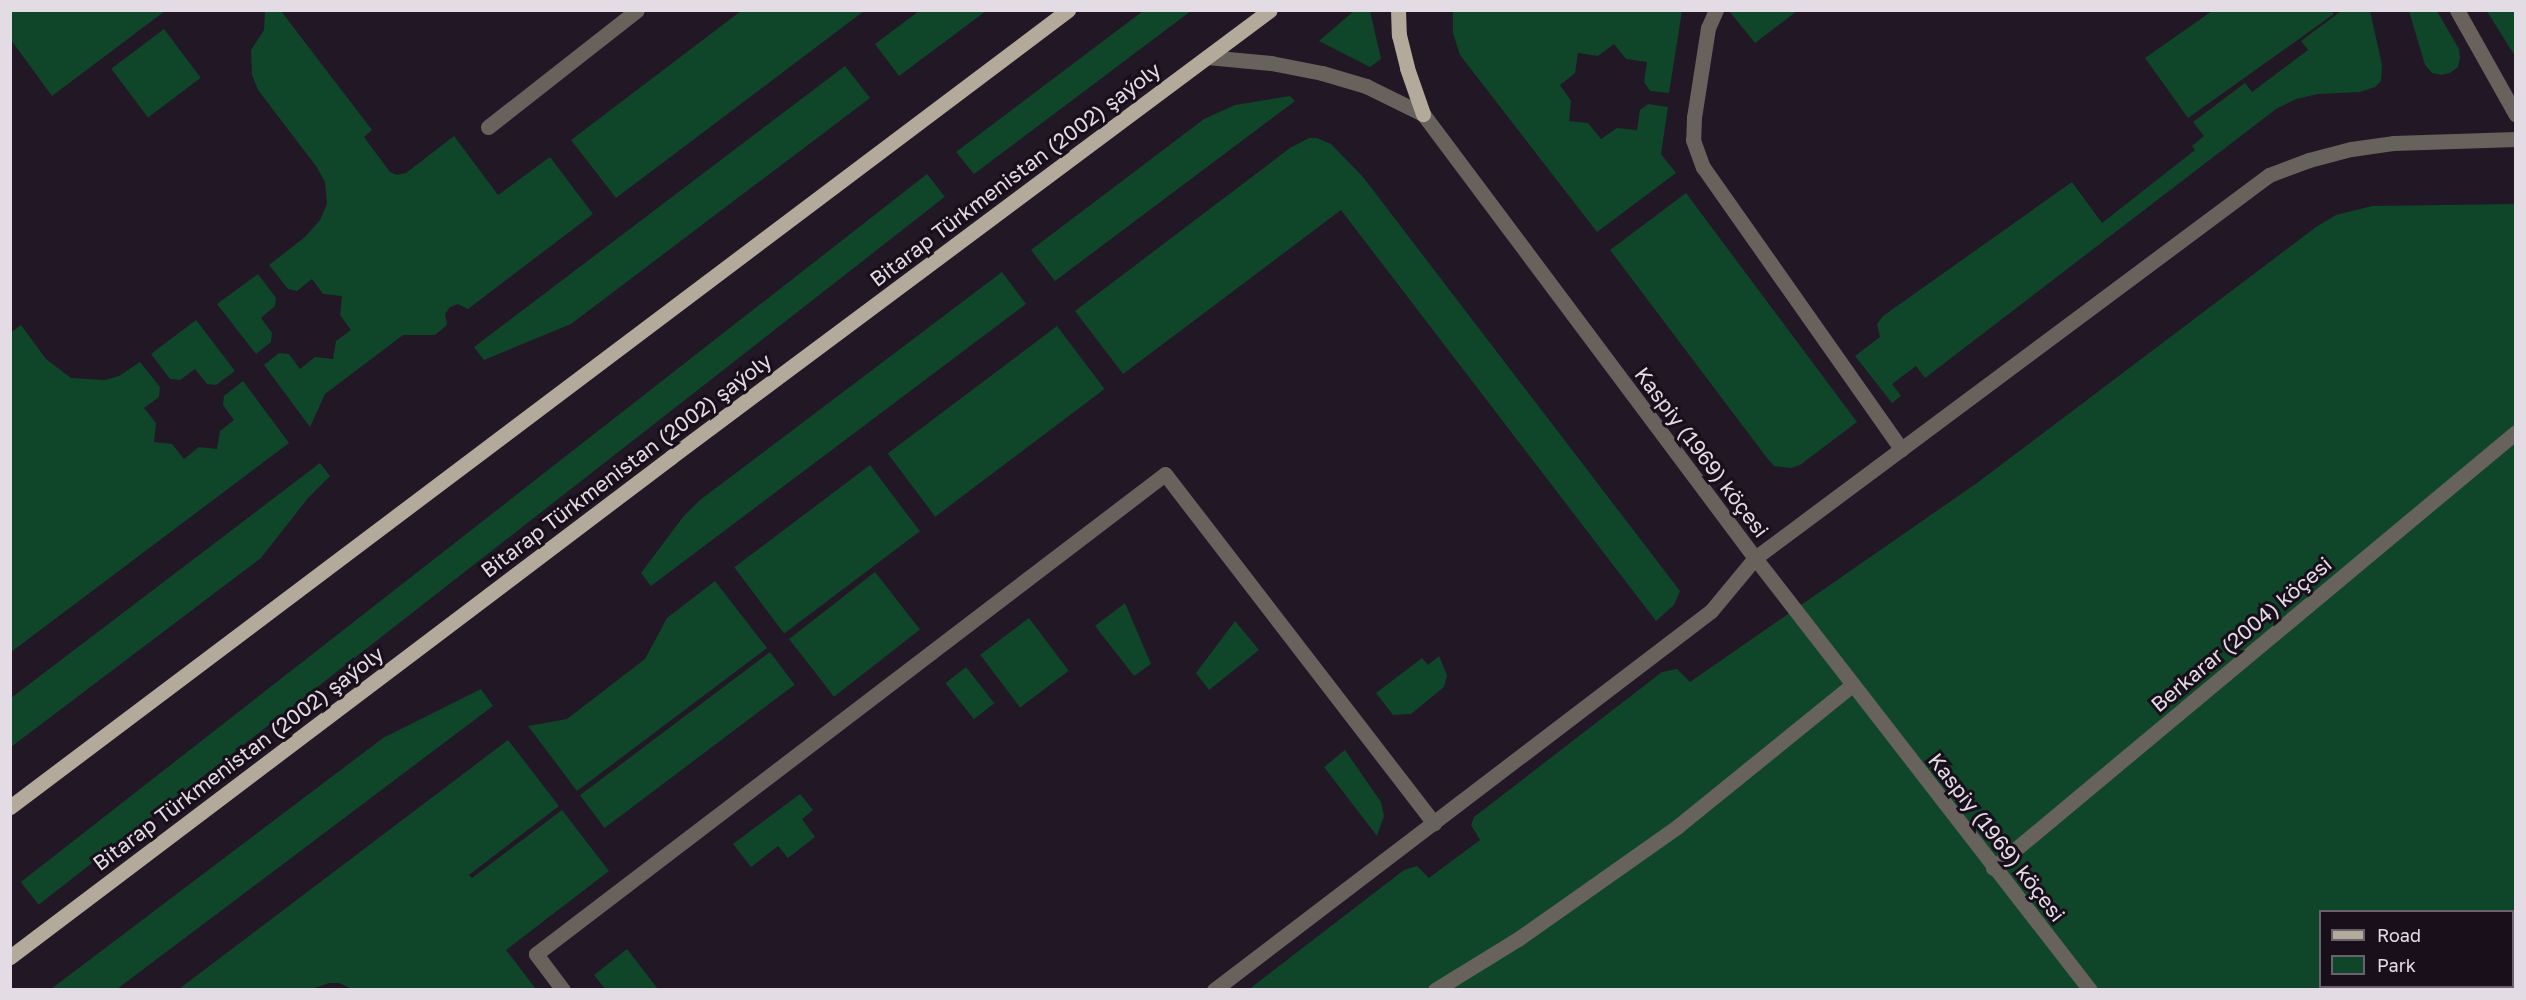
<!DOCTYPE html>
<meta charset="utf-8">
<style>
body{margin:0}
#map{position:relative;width:2526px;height:1000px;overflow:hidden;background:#221724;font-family:"Golos Text",sans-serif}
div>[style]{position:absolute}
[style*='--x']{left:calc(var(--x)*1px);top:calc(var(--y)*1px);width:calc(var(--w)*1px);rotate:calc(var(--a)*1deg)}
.green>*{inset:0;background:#0f4529;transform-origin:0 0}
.minor>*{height:15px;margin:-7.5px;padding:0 7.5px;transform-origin:7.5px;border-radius:7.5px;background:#67625b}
.major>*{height:15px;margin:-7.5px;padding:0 7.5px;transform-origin:7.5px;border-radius:7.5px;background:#b3aa9b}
span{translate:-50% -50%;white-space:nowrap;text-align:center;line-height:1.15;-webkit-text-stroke:6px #180f1b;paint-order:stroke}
.street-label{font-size:21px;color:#e3dce5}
.frame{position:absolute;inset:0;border:12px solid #e3dce5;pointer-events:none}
.legend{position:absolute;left:2319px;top:910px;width:195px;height:78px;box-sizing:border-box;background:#180f1b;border:2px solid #69616c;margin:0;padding:8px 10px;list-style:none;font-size:18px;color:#e3dce5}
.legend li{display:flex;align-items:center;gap:12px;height:30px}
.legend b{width:30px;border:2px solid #69616c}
</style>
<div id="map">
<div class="green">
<i style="clip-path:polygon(11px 10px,165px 10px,165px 11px,52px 96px,11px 40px)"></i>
<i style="clip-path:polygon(1355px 10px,1370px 11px,1381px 59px,1370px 67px,1319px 41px)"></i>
<i style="clip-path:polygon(2331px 10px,2334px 14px,2188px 118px,2145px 58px,2212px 11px)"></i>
<i style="clip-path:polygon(265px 11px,281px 11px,372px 130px,364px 137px,390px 172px,397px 175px,406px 173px,454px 136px,498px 195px,550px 157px,593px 214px,468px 309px,458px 304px,450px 307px,445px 314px,447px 325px,435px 335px,403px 335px,325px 394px,310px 427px,264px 365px,279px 353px,289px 354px,300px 369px,315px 357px,333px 359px,336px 341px,351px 330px,340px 315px,342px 296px,323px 294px,312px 279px,297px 291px,288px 289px,269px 265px,305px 237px,320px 220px,327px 204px,325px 182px,316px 166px,258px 90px,252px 75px,251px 50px,264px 30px)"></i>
<i style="clip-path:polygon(741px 11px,864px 11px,616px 198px,571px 140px)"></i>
<i style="clip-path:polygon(919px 11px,986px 11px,899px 76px,875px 44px)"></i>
<i style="clip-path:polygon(1143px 11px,1191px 11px,974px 174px,956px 152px)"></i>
<i style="clip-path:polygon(1453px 11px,1682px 11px,1669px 93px,1650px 91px,1644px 82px,1647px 62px,1626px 59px,1614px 44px,1598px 56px,1578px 53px,1575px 73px,1560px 85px,1571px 101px,1569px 121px,1588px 123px,1601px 139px,1617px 128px,1637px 130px,1640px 110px,1648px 104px,1668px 107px,1661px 154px,1676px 173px,1597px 232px,1460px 55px,1453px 33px)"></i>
<i style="clip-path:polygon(1729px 11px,1797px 11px,1755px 43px)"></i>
<i style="clip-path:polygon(2341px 11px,2370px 11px,2382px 65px,2381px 81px,2375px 87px,2360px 92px,2318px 94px,2296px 99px,2276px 109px,1925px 378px,1916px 366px,1892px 384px,1901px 396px,1892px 403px,1855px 356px,1880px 337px,1877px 324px,1883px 316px,2072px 182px,2102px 223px,2195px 150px,2192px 146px,2204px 136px,2193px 122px,2245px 83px,2252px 92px,2308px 50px,2301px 41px)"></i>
<i style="clip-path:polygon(2409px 11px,2437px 11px,2459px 49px,2460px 58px,2458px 67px,2450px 73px,2441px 75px,2432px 73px,2425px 65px)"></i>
<i style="clip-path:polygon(2486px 11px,2515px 11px,2515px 56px,2488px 13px)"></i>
<i style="left:164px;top:29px;width:61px;height:66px;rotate:53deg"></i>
<i style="clip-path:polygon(845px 66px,870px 98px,571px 324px,484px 360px,474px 347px)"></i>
<i style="clip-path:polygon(1290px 96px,1295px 101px,1055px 281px,1031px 250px,1204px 119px,1235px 105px)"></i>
<i style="clip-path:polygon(1309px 138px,1317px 138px,1331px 144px,1363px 177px,1680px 591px,1674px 605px,1656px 621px,1341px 210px,1123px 374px,1075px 311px,1290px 148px)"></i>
<i style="left:927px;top:174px;width:29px;height:1150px;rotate:52deg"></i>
<i style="clip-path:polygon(1686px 193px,1857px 422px,1800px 465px,1791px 468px,1774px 466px,1767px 458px,1610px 250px)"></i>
<i style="clip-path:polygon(evenodd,2515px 204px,2515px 989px,1248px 990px,1404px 870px,1417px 866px,1429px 878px,1480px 840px,1471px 825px,1474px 817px,1662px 672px,1677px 669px,1690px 682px,1977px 483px,2316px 227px,2336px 215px,2372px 206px,2515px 204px,2320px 912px,2512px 912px,2512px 986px,2320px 986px,2320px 912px)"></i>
<i style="clip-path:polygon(1002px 272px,1026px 304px,651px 586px,641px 573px,683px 517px,700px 500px)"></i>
<i style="clip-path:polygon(258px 274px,276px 298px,275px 306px,261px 318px,272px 333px,271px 342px,256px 354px,217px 304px)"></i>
<i style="clip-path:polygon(196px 320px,235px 371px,216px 385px,207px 384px,195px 369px,180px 380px,170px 379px,151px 354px)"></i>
<i style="clip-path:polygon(21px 325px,46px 359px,71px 378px,105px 380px,119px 376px,140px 362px,160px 387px,159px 397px,144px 408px,156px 423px,154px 442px,172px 444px,184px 459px,199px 447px,217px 449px,220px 431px,234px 420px,223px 405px,224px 396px,243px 381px,289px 443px,11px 652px,10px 333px)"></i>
<i style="left:1057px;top:326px;width:79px;height:212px;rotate:53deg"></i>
<i style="clip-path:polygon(320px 463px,330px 476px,308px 498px,261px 558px,11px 747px,11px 698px)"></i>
<i style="left:870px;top:465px;width:83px;height:170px;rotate:53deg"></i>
<i style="left:875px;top:572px;width:73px;height:109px;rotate:52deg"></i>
<i style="clip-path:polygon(715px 581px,767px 648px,577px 791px,528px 726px,567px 719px,645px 659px,667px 618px)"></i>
<i style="clip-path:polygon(1125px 603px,1151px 664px,1134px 676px,1095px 626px)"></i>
<i style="left:1029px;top:618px;width:66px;height:61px;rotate:53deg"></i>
<i style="clip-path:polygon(1235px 621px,1259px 650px,1209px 690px,1196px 673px)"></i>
<i style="left:770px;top:652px;width:41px;height:238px;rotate:53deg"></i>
<i style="clip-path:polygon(1439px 656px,1447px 675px,1444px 687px,1411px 714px,1393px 715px,1376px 693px,1422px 658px,1428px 665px)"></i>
<i style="left:966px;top:667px;width:46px;height:26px;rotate:52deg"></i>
<i style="clip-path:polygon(481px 689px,493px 706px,117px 989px,51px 989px,383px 738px)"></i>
<i style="clip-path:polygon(508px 740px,559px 806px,469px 875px,472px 878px,562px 810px,609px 871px,506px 950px,536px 989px,354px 990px,339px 983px,329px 983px,309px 990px,179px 989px)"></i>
<i style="clip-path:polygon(1345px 750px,1381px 802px,1384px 816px,1377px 836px,1324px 767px)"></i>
<i style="clip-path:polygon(800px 794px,813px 810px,802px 819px,815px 837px,788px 858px,778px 846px,751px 867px,733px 844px)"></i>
<i style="clip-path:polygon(627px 949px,658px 989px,605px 989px,594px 975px)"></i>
</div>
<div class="minor">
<i style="--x:1716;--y:10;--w:20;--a:114"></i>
<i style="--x:1708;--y:28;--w:90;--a:98.9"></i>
<i style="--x:1694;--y:117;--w:23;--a:92"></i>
<i style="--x:1693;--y:140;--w:29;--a:70"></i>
<i style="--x:1703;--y:167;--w:345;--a:54.9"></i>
<i style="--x:2457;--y:10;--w:120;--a:60.7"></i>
<i style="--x:1207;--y:57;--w:64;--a:5.4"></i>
<i style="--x:1271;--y:63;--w:52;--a:11.1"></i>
<i style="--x:1322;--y:73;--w:46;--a:16.5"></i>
<i style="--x:1366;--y:86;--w:64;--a:26.2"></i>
<i style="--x:1423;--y:114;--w:554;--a:53.21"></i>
<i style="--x:1755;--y:558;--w:547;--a:52.21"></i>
<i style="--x:488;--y:127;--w:189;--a:-38.1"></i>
<i style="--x:1993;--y:868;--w:681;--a:-39.82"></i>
<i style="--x:563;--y:990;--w:45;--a:-126.9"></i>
<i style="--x:536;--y:954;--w:791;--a:-37.35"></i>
<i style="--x:1165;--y:474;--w:441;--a:52.4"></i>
<i style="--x:1214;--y:990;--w:625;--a:-37.33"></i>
<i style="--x:1711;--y:611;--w:69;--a:-50.3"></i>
<i style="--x:1755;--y:558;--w:641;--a:-36.69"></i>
<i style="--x:2269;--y:175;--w:43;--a:-20.6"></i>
<i style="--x:2309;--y:160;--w:43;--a:-14.7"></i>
<i style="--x:2351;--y:149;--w:42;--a:-8.1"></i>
<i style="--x:2393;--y:143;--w:123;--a:-1.9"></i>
<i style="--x:1435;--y:990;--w:97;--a:-31.6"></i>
<i style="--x:1518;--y:939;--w:196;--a:-35.2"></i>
<i style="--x:1678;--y:826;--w:224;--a:-39"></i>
</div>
<div class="major">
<i style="--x:1398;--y:10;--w:25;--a:88"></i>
<i style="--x:1399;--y:35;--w:34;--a:76"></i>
<i style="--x:1407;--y:68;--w:49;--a:70.8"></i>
<i style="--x:10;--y:807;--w:1325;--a:-36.99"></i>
<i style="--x:10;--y:957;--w:829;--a:-37.1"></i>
<i style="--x:671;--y:457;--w:747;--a:-36.73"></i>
</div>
<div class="street-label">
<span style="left:1015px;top:174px;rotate:-37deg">Bitarap Türkmenistan (2002) şaýoly</span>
<span style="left:1702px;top:452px;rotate:53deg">Kaspiy (1969) köçesi</span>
<span style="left:626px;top:465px;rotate:-37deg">Bitarap Türkmenistan (2002) şaýoly</span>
<span style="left:2241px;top:634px;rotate:-40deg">Berkarar (2004) köçesi</span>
<span style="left:238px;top:758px;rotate:-37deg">Bitarap Türkmenistan (2002) şaýoly</span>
<span style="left:1997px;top:837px;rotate:52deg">Kaspiy (1969) köçesi</span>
</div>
<div class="frame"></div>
<ul class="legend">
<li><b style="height:8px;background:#b3aa9b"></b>Road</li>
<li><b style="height:16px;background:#0f4529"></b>Park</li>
</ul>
</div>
